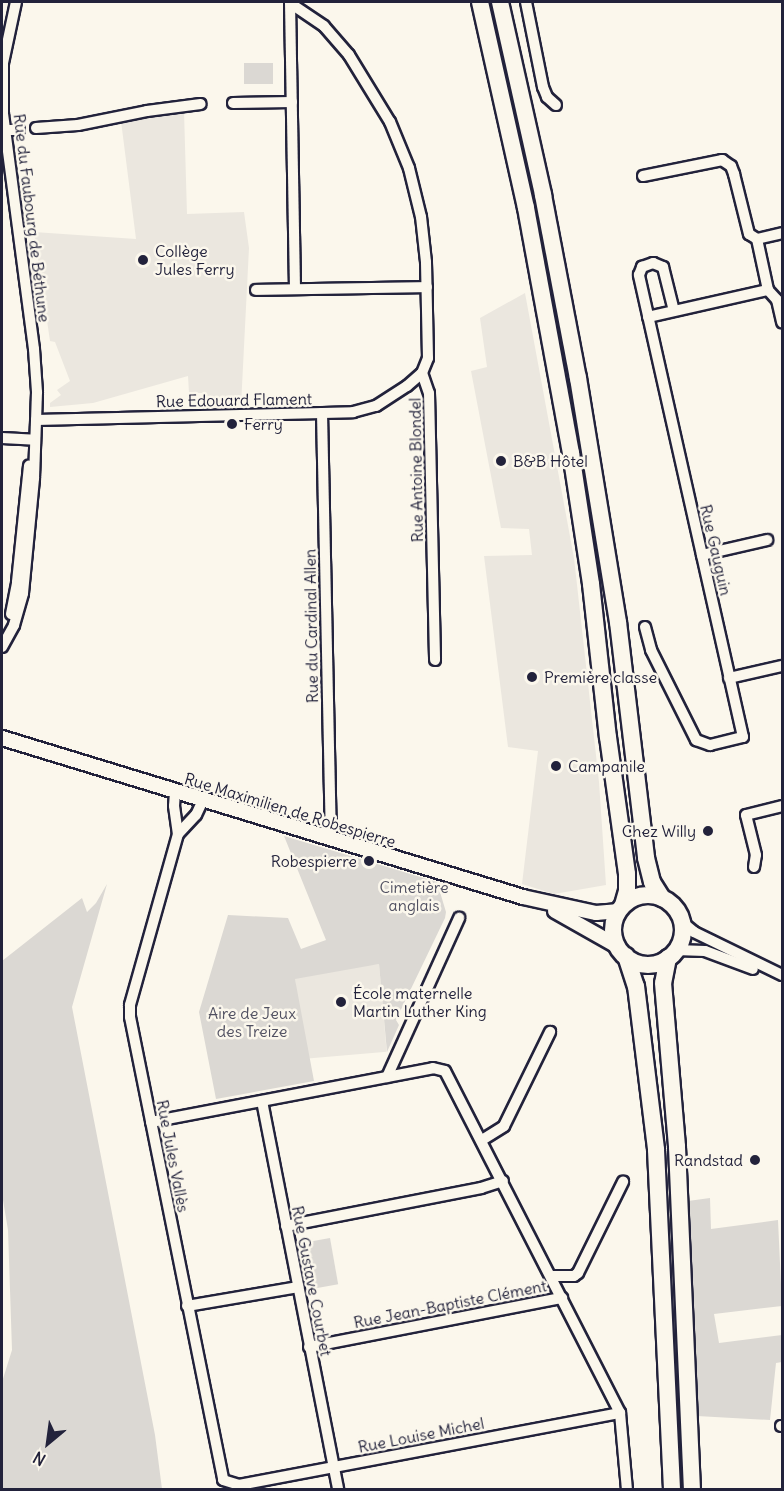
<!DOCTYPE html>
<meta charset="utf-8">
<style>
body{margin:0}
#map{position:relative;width:784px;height:1491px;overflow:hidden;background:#fbf7ec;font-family:Delius,sans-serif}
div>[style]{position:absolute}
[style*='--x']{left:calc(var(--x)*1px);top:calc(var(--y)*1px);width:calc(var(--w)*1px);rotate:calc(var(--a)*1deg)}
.built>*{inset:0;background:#ebe7df;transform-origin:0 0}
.green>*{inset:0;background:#dbd8d3;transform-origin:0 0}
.roads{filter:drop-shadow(2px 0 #22223b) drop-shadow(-2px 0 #22223b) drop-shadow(0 2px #22223b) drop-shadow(0 -2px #22223b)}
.minor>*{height:10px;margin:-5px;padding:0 5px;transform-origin:5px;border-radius:5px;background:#fbf7ec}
.major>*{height:14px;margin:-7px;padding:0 7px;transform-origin:7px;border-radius:7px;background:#fbf7ec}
.highway>*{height:16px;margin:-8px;padding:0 8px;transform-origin:8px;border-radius:8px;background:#fbf7ec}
.highway>.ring{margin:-8px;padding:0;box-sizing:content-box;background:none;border:16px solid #fbf7ec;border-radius:50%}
.dots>*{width:16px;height:16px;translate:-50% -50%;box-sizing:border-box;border:3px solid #fbf7ec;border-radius:50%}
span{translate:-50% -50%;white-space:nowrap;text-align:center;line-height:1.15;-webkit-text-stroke:5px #fbf7ec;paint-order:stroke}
.street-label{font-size:16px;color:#22223b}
.poi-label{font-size:16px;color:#22223b}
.left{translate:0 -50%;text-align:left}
.right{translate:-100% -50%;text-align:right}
.park-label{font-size:16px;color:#505061}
.frame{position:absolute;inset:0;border:3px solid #22223b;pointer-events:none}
.north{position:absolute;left:18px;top:1413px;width:60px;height:60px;-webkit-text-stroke:4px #fbf7ec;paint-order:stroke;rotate:209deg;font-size:16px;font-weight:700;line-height:24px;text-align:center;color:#22223b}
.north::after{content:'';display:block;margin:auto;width:21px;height:27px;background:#22223b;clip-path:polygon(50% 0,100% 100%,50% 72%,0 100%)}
</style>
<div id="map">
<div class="built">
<i style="clip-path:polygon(184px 111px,187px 214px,244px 212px,249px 248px,241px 406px,234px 406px,233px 399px,203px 400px,203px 393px,189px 393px,188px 376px,93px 403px,50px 407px,50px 403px,61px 395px,57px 390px,70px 381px,55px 342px,50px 341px,34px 232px,136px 239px,121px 121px)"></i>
<i style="clip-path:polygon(525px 293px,574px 558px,599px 782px,606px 885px,554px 894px,522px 884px,538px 751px,508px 747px,484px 556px,532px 555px,529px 529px,501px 528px,471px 371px,487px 367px,480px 318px)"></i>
<i style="left:379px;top:964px;width:88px;height:85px;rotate:85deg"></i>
</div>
<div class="green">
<i style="left:273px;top:63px;width:21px;height:29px;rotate:90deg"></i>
<i style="clip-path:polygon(284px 836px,437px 882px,446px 912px,445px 918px,396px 1020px,399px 1025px,387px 1052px,379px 964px,295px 979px,314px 1081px,216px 1099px,199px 1012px,228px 915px,288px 918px,301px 949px,326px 940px)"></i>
<i style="clip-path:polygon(107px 884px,72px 1007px,155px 1435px,162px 1489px,2px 1489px,2px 1382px,12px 1350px,8px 1230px,2px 1194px,2px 961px,82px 898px,87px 912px,96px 903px)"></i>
<i style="clip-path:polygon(710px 1198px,711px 1229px,778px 1220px,782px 1306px,714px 1314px,719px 1343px,782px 1335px,782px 1362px,776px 1363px,770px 1420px,697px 1416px,688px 1201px)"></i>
<i style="left:330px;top:1238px;width:47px;height:24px;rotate:80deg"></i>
</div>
<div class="roads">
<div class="minor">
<i style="--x:290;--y:2;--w:286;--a:89"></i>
<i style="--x:526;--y:2;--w:87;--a:78.7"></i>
<i style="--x:543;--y:87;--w:11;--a:68"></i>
<i style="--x:547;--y:97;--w:12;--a:42"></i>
<i style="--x:233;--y:103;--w:59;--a:-1"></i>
<i style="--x:36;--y:128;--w:42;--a:-4.1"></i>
<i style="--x:78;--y:125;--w:70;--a:-11.5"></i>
<i style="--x:147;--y:111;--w:54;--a:-7.4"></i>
<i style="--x:4;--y:130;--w:15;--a:0"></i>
<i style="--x:643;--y:176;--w:81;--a:-11.4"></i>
<i style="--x:722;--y:160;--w:11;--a:34"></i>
<i style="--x:731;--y:166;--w:9;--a:69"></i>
<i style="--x:734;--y:174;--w:62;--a:76"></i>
<i style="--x:749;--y:234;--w:9;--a:32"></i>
<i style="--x:757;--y:239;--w:26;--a:-13"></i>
<i style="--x:757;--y:239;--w:52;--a:77.8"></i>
<i style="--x:768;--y:290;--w:13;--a:48"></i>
<i style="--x:777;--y:300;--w:23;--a:77"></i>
<i style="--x:256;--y:290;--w:171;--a:-1"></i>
<i style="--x:648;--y:317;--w:123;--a:-12.7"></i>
<i style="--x:422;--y:373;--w:21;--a:71"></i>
<i style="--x:429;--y:393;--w:267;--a:88.7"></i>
<i style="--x:322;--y:413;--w:426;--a:88.8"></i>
<i style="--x:36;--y:420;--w:317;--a:-1.4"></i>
<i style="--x:353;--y:412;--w:24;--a:-15"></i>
<i style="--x:376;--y:406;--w:37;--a:-33"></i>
<i style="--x:407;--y:386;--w:20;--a:-41"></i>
<i style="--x:422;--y:373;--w:16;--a:-68"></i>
<i style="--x:428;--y:358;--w:96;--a:-91.2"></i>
<i style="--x:426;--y:262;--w:45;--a:-96.3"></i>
<i style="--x:421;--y:217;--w:50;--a:-103.8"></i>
<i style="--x:409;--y:168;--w:50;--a:-112.4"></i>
<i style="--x:390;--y:122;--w:79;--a:-121.5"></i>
<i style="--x:349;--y:55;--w:38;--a:-131"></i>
<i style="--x:324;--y:26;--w:40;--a:-146"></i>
<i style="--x:2;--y:438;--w:33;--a:3"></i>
<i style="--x:702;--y:555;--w:67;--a:-13"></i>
<i style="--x:11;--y:614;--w:33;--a:-79"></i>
<i style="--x:17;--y:582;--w:117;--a:-84.1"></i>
<i style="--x:645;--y:627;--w:24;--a:75"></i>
<i style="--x:651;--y:650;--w:101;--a:63.4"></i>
<i style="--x:696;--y:740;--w:15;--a:20"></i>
<i style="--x:710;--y:745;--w:34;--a:-14"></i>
<i style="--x:743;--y:737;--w:474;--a:-102.7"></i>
<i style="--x:639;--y:275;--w:9;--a:-69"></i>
<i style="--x:642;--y:267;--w:12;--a:-20"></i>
<i style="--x:653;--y:263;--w:11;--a:22"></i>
<i style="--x:663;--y:267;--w:45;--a:76"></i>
<i style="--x:2;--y:647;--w:25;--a:-61"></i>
<i style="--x:14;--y:625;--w:33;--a:-74"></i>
<i style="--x:23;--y:593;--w:116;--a:-84.5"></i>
<i style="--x:34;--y:478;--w:86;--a:-88"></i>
<i style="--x:37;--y:392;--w:43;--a:-94"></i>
<i style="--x:34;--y:349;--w:238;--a:-97.5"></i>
<i style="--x:3;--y:113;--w:50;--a:-90"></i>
<i style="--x:3;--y:63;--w:62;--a:-78"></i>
<i style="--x:729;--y:678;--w:54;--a:-12.8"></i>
<i style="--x:175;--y:792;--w:14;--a:94"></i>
<i style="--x:174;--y:806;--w:28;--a:82"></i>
<i style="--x:178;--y:834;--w:178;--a:105.7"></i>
<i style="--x:130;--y:1005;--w:12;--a:90"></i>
<i style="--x:130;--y:1017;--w:472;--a:78.6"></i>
<i style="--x:223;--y:1480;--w:17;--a:17"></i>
<i style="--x:239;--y:1485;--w:388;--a:-10.7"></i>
<i style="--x:178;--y:834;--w:26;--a:-47"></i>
<i style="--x:196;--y:815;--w:17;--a:-65"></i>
<i style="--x:754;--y:867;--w:12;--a:-81"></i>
<i style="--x:756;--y:855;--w:41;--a:-104"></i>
<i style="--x:746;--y:815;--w:37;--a:-14"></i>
<i style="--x:681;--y:921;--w:17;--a:40"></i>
<i style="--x:694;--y:932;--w:98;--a:26"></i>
<i style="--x:676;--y:950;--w:29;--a:2"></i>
<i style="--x:705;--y:951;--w:51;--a:20.6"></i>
<i style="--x:387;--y:1077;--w:175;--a:-65.6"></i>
<i style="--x:262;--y:1101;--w:396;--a:78.9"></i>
<i style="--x:151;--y:1122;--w:287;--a:-10.8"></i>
<i style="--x:433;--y:1068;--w:12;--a:14"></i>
<i style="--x:445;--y:1071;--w:384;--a:62.9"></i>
<i style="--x:620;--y:1413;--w:77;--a:84.8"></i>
<i style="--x:482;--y:1140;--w:26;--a:-32"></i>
<i style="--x:504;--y:1126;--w:105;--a:-63.9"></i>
<i style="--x:286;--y:1226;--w:199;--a:-11"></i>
<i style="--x:481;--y:1188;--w:23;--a:-18"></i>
<i style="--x:551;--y:1276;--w:23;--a:0"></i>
<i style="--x:574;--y:1276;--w:5;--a:-37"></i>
<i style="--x:578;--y:1273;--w:102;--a:-63.7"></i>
<i style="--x:187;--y:1306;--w:113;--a:-9.7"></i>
<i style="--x:309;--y:1347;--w:258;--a:-11"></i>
<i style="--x:781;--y:1426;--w:1;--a:0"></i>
</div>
<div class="major">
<i style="--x:2;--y:738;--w:545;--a:16.97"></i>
<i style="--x:523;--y:897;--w:75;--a:12.4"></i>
<i style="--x:596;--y:913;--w:23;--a:-5"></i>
<i style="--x:555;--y:911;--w:71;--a:29.4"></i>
</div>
<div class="highway">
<i style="--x:480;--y:2;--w:211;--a:77.4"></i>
<i style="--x:526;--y:208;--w:249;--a:79.6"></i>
<i style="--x:571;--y:453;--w:133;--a:81.3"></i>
<i style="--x:591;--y:584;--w:154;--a:83.7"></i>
<i style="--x:608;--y:737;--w:138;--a:82.1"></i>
<i style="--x:627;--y:874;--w:17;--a:90"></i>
<i style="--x:627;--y:891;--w:15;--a:106"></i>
<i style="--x:500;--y:2;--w:198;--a:77.4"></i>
<i style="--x:543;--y:195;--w:186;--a:79.2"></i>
<i style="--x:578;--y:378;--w:247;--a:80.7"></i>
<i style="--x:618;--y:622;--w:238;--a:83.2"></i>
<i style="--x:646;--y:858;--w:25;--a:76"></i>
<i style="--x:652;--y:882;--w:19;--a:58"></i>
<i class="ring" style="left:613px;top:895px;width:54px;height:54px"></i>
<i style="--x:626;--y:956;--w:32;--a:72"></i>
<i style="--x:636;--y:986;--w:165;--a:83"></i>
<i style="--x:656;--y:1150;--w:340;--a:87.3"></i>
<i style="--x:668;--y:958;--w:25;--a:101"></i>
<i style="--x:663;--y:983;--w:165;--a:85.1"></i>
<i style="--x:677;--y:1147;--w:343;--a:87.5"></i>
</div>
</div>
<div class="dots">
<i style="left:143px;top:260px;background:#22223b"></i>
<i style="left:232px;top:424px;background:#22223b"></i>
<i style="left:501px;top:461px;background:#22223b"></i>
<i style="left:532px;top:677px;background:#22223b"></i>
<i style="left:556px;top:766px;background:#22223b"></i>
<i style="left:708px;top:831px;background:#22223b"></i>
<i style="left:369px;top:861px;background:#22223b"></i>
<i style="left:341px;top:1002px;background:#22223b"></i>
<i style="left:755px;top:1160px;background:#22223b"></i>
</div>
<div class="street-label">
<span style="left:32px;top:218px;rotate:83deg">Rue du Faubourg de Béthune</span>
<span style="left:234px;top:400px;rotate:-1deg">Rue Edouard Flament</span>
<span style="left:416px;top:470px;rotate:-91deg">Rue Antoine Blondel</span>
<span style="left:716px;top:550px;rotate:77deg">Rue Gauguin</span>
<span style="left:311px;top:626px;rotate:-91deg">Rue du Cardinal Allen</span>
<span style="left:290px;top:810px;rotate:17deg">Rue Maximilien de Robespierre</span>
<span style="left:173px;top:1156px;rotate:79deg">Rue Jules Vallès</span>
<span style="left:312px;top:1281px;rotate:79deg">Rue Gustave Courbet</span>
<span style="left:450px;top:1304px;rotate:-11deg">Rue Jean-Baptiste Clément</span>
<span style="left:421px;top:1435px;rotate:-11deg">Rue Louise Michel</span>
</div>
<div class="poi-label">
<span class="left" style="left:155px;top:260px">Collège<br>Jules Ferry</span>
<span class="left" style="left:244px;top:424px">Ferry</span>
<span class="left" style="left:513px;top:461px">B&amp;B Hôtel</span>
<span class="left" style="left:544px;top:677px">Première classe</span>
<span class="left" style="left:568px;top:766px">Campanile</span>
<span class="right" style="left:696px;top:831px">Chez Willy</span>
<span class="right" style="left:357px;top:861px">Robespierre</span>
<span class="left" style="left:353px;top:1002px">École maternelle<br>Martin Luther King</span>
<span class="right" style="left:743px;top:1160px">Randstad</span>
</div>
<div class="park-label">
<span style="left:414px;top:896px">Cimetière<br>anglais</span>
<span style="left:252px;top:1022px">Aire de Jeux<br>des Treize</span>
</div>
<div class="frame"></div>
<div class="north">N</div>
</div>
